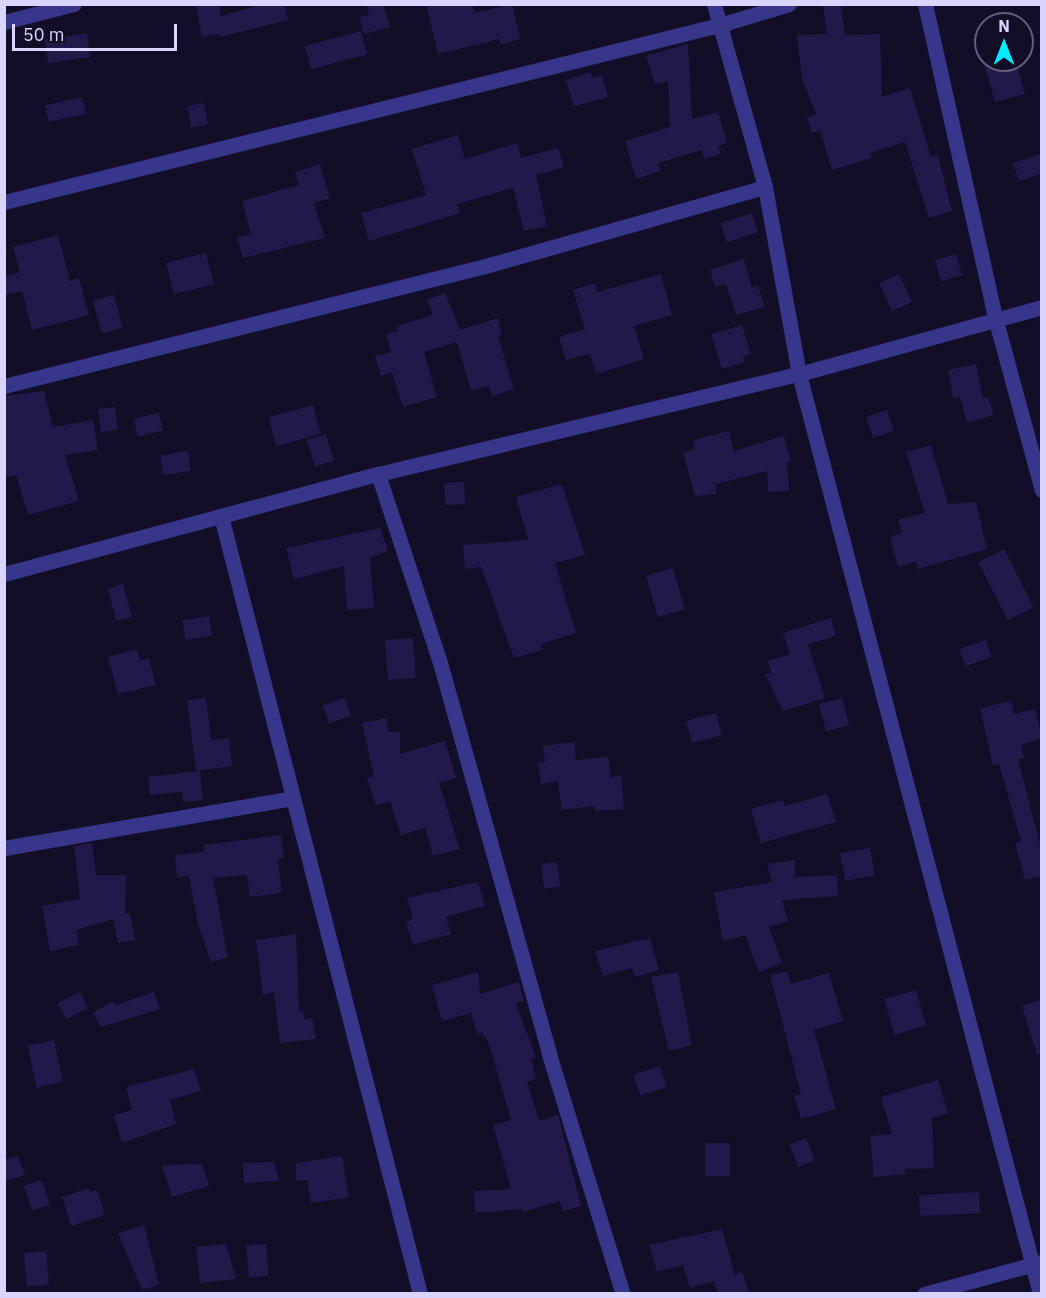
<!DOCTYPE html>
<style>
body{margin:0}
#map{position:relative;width:1046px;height:1298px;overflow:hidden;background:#120e28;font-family:"IBM Plex Sans",sans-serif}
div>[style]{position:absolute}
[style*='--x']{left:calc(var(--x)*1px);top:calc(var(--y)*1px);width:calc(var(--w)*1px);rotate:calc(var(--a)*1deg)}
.building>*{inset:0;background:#22184a;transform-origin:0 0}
.minor>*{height:15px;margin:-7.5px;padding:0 7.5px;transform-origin:7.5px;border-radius:7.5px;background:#37368a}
span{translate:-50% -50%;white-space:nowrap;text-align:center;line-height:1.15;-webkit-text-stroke:6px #120e28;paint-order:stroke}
.frame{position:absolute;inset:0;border:6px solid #d9d5ff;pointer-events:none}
.north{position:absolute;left:974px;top:12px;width:60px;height:60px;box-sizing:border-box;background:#120e28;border:2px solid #625e7e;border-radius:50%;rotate:0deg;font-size:16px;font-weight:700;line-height:24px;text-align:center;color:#d9d5ff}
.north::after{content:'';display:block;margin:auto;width:21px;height:27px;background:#01ebff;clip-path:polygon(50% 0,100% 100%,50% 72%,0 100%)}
.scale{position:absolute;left:12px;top:24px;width:165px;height:27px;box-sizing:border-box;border:3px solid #d9d5ff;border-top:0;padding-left:8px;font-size:18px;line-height:21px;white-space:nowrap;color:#d9d5ff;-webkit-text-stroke:4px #120e28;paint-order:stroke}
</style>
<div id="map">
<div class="building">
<i style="clip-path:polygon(196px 4px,219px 4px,221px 16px,264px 4px,284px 4px,288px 20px,220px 37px,220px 34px,202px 37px)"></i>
<i style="clip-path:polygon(366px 4px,383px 4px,390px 27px,364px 34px,360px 17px,369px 15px)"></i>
<i style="clip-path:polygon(426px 4px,472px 4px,475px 13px,512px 4px,520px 39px,500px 45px,499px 39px,438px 54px)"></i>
<i style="clip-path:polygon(841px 4px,845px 35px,880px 34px,882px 97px,910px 88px,931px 157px,938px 155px,952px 211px,929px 218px,905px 142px,870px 153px,872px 158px,832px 170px,820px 130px,812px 133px,807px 117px,816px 114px,802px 78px,797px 35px,827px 34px,823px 6px)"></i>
<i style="left:361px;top:31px;width:24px;height:58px;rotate:75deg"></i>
<i style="left:87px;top:33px;width:24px;height:43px;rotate:81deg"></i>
<i style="clip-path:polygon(688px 44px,692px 119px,718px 112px,727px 143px,718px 146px,721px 154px,704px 159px,702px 150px,658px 163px,660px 171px,636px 179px,625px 141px,670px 127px,668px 81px,655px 84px,646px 56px)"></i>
<i style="clip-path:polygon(983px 60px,1015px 60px,1025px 94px,995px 102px)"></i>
<i style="clip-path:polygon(591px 72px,592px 78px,602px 75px,608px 97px,574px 106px,566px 80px)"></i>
<i style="left:82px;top:97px;width:17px;height:38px;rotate:77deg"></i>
<i style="left:204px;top:103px;width:22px;height:17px;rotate:80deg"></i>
<i style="clip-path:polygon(458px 135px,465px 159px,517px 143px,521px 158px,558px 148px,564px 167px,536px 175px,547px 226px,524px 231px,513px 188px,457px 204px,460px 213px,369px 241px,361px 213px,426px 195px,412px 149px)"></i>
<i style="clip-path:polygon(1041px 154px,1041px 174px,1019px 181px,1013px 163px)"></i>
<i style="clip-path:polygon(320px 164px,330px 198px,314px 203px,325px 238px,243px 258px,237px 237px,251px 234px,242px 201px,299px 185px,295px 172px)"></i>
<i style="left:752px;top:213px;width:20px;height:33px;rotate:72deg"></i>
<i style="clip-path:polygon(58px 235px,70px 281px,79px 278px,89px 315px,32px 330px,22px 291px,4px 295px,4px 276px,20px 272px,13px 247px)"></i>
<i style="left:206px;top:253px;width:32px;height:41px;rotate:76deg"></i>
<i style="left:956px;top:254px;width:22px;height:22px;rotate:74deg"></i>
<i style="clip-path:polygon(744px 259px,752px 288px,758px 286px,765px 307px,736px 315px,726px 284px,715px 287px,710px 270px)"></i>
<i style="clip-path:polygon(661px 274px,672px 315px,634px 326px,644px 359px,596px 374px,590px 354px,566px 360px,559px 337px,585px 329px,573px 290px,595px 283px,597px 292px)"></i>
<i style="left:899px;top:274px;width:31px;height:22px;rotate:65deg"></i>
<i style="clip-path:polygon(445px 293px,460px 330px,498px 318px,502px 335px,498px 336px,514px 389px,492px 396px,489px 386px,471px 391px,457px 342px,424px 352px,437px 397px,403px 407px,392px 372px,381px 376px,375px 356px,391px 352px,386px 334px,398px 331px,396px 326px,433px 315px,427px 300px)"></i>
<i style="left:114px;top:295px;width:34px;height:22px;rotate:75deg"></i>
<i style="clip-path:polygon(742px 325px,751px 354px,743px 356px,745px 362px,722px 369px,711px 334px)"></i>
<i style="clip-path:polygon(976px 364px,983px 398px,988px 397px,994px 415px,967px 423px,960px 397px,953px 398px,948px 370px)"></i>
<i style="clip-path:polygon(44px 391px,53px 427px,93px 420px,98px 450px,65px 455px,79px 501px,28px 515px,16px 475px,4px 478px,4px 396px)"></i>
<i style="left:313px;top:405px;width:30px;height:46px;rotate:75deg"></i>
<i style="left:115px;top:407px;width:23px;height:17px;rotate:83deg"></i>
<i style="left:887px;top:410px;width:22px;height:22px;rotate:72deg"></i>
<i style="left:159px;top:413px;width:18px;height:26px;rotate:77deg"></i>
<i style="clip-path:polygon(729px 431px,734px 451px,784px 436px,791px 461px,787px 462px,789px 491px,768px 492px,767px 471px,716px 484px,716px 494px,695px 496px,683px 452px,695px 449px,693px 440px)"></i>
<i style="left:326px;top:434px;width:28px;height:20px;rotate:73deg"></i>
<i style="clip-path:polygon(931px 445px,948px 504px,976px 502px,987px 549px,918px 569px,916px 561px,898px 567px,890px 537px,902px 533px,898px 520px,925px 513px,906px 452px)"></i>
<i style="left:188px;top:451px;width:20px;height:28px;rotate:81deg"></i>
<i style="left:464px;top:482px;width:22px;height:20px;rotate:87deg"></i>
<i style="clip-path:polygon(562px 484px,585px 555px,555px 563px,576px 633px,540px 644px,542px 650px,514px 658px,481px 567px,465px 569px,463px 545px,528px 540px,516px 497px)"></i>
<i style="clip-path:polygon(380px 528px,388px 551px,370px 558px,374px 608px,347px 610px,344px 566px,294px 579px,286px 548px)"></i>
<i style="left:1004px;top:549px;width:65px;height:29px;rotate:63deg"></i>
<i style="left:673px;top:568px;width:43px;height:28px;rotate:74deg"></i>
<i style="left:123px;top:584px;width:34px;height:16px;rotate:75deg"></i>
<i style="left:209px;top:616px;width:20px;height:27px;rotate:81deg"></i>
<i style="clip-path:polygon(831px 618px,836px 636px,808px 644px,825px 698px,783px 711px,765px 674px,771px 673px,768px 661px,790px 654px,783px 633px)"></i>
<i style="left:413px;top:638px;width:40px;height:28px;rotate:86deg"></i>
<i style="left:986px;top:640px;width:18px;height:28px;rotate:71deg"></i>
<i style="clip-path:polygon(137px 649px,140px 660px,149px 658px,156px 685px,118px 694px,108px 657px)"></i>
<i style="clip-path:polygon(206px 698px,211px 740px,229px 738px,232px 766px,196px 771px,187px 700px)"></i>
<i style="left:345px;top:698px;width:19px;height:23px;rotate:72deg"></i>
<i style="left:842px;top:698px;width:28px;height:24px;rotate:75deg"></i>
<i style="clip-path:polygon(1011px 701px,1014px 714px,1035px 709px,1041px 733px,1041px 739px,1021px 745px,1024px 758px,1018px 759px,1041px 848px,1041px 876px,1025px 880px,1015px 843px,1021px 841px,999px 764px,993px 766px,980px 708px)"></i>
<i style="left:716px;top:713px;width:23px;height:31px;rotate:75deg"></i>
<i style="clip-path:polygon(386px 718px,389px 732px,400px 732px,400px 754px,445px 741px,456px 778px,439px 783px,460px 849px,433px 856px,425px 828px,401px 835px,390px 801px,376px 805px,367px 778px,374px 776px,362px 723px)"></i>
<i style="clip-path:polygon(574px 742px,576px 760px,608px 757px,611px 777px,621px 776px,624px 809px,595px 811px,594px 806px,562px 810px,558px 781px,541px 784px,538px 763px,545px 762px,543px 746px)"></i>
<i style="clip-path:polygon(200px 771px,203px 800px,183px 802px,182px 792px,150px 795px,148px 777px)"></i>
<i style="clip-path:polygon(827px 794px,836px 822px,761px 843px,751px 809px,783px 800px,785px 806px)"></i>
<i style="clip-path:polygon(281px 835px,284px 858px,278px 859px,282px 893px,250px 897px,247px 875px,213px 878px,228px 957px,211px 962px,198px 924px,189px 876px,177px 878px,175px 855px,204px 852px,204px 845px)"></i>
<i style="clip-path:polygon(92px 843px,96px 875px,126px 875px,125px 914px,130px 913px,135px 940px,118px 943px,113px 919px,76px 930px,79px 945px,50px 951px,42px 906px,80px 899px,74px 846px)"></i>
<i style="left:870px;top:848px;width:28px;height:30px;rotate:80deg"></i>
<i style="clip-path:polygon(795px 860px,795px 877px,837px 875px,838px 896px,782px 900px,788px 921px,769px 927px,782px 963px,759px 972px,745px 935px,723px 941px,714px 892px,772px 882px,767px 864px)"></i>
<i style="left:557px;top:862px;width:25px;height:16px;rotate:83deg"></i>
<i style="clip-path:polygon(478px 882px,485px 906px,446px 917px,451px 934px,413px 945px,406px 922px,413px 919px,407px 898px)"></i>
<i style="clip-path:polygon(296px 934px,299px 1011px,303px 1011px,304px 1019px,313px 1018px,316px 1039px,280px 1043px,274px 992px,263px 995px,256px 940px)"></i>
<i style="clip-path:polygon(650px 938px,659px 970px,635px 977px,632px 968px,603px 976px,595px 951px)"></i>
<i style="clip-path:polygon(787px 971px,791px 984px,829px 973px,843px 1021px,814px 1030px,836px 1109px,801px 1119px,794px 1096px,801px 1094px,770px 975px)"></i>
<i style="clip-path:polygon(478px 972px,480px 994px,519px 982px,524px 1001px,516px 1003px,536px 1058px,531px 1059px,536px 1079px,527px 1082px,539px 1121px,558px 1115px,581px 1206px,563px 1211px,560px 1201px,523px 1212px,522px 1209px,475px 1213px,474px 1191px,511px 1189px,493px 1125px,511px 1120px,489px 1044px,482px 1032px,477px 1034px,471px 1013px,442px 1021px,432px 985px)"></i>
<i style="clip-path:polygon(678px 972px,692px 1045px,669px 1051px,651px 977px)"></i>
<i style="left:916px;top:990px;width:37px;height:33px;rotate:74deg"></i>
<i style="left:80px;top:992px;width:18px;height:25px;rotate:63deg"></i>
<i style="clip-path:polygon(154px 992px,160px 1009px,101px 1027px,93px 1012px,114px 1001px,116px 1005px)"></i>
<i style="clip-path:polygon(1041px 1000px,1041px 1054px,1037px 1055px,1022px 1006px)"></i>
<i style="left:54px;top:1040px;width:43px;height:27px;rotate:78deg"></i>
<i style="left:660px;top:1066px;width:22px;height:28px;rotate:72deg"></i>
<i style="clip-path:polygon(194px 1069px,201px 1091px,170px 1100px,176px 1124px,122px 1143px,114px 1115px,132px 1110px,126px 1087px)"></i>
<i style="clip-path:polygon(938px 1080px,948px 1113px,932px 1118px,934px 1168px,905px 1169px,906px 1174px,874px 1177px,870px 1136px,892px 1134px,881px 1097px)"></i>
<i style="left:806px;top:1138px;width:24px;height:18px;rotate:68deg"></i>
<i style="left:705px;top:1143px;width:25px;height:33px"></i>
<i style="clip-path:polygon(18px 1156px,25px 1175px,4px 1181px,4px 1160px)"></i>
<i style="clip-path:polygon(342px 1156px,349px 1197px,311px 1203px,307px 1180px,296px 1181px,296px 1163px)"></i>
<i style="clip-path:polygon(274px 1162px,279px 1181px,244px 1183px,243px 1163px)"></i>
<i style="clip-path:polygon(202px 1164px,209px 1186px,172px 1197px,162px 1165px)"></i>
<i style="left:42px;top:1180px;width:26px;height:19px;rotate:72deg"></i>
<i style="clip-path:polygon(89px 1188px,90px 1192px,97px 1190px,105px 1215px,71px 1226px,62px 1197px)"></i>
<i style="left:979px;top:1192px;width:21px;height:60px;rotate:87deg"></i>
<i style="clip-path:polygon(144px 1225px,159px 1285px,142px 1290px,118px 1233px)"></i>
<i style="clip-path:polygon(722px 1229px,735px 1275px,742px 1272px,749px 1293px,718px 1293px,714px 1281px,690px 1288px,683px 1265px,657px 1272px,649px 1245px)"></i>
<i style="clip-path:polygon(226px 1244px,236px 1279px,200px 1283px,196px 1247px)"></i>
<i style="left:266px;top:1244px;width:32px;height:20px;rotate:85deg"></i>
<i style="left:46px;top:1251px;width:34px;height:22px;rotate:85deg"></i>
</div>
<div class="minor">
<i style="--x:714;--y:4;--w:190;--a:74.4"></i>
<i style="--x:765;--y:187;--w:190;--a:79.7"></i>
<i style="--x:799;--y:374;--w:951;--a:75.32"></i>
<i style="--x:925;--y:4;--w:325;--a:77.4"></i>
<i style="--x:996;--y:321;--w:175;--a:74.8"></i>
<i style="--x:4;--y:22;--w:72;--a:-14.4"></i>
<i style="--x:4;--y:202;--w:738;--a:-13.89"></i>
<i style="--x:720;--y:25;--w:72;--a:-16.9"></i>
<i style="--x:4;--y:386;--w:500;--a:-14"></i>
<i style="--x:489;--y:265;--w:287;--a:-15.8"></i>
<i style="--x:378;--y:474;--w:195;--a:71.8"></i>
<i style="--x:439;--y:659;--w:410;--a:74.4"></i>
<i style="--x:549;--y:1054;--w:251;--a:72.9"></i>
<i style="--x:221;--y:516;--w:803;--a:75.65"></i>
<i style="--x:4;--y:574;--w:387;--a:-15"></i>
<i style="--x:378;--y:474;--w:433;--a:-13.4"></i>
<i style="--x:799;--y:374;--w:252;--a:-15.4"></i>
<i style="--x:4;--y:848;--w:293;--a:-9.8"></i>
<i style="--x:924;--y:1294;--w:122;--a:-15.2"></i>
</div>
<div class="frame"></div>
<div class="north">N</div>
<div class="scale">50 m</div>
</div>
